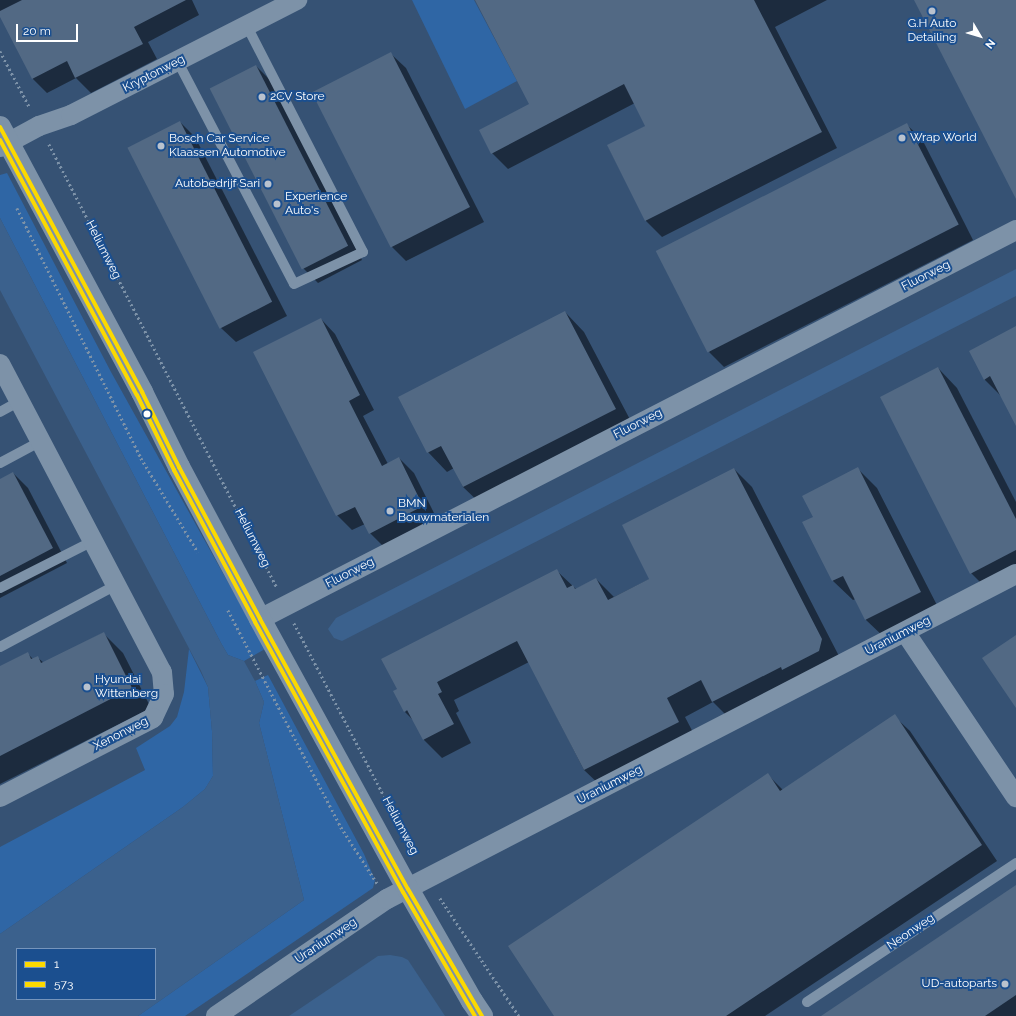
<!DOCTYPE html>
<style>
body{margin:0}
#map{position:relative;width:1016px;height:1016px;overflow:hidden;background:#365274;font-family:Raleway,sans-serif}
div>[style]{position:absolute}
[style*='--x']{left:calc(var(--x)*1px);top:calc(var(--y)*1px);width:calc(var(--w)*1px);rotate:calc(var(--a)*1deg)}
.green>*{inset:0;background:#2f66a5}
.water>*{inset:0;background:#3b618d}
.shadow>*{inset:0;background:#0007}
.building>*{inset:0;background:#526984;transform-origin:0 0}
.path>*{height:2.5px;margin-top:-1.25px;transform-origin:0;background:repeating-linear-gradient(90deg,#7d92a8 0 2px,transparent 0 5px)}
.service>*{height:10px;margin:-5px;padding:0 5px;transform-origin:5px;border-radius:5px;background:#7d92a8}
.minor>*{height:20px;margin:-10px;padding:0 10px;transform-origin:10px;border-radius:10px;background:#7d92a8}
.tertiary>*{height:22px;margin:-11px;padding:0 11px;transform-origin:11px;border-radius:11px;background:#7d92a8}
.bus-1>*{height:4px;margin:-2px;padding:0 2px;transform-origin:2px;border-radius:2px;background:#fcd900}
.bus-2>*{height:4px;margin:-2px;padding:0 2px;transform-origin:2px;border-radius:2px;background:#fcd900}
.dots>*{width:11px;height:11px;translate:-50% -50%;box-sizing:border-box;border:2px solid #1b4f8f;border-radius:50%}
span{translate:-50% -50%;white-space:nowrap;text-align:center;line-height:1.15;-webkit-text-stroke:4px #1b4f8f;paint-order:stroke}
.poi-label{font-size:12px;color:#fff}
.left{translate:0 -50%;text-align:left}
.right{translate:-100% -50%;text-align:right}
.street-label{font-size:12px;color:#fff}
.legend{position:absolute;left:16px;top:948px;width:140px;height:52px;box-sizing:border-box;background:#1b4f8f;border:1px solid #7695bc;margin:0;padding:5px 7px;list-style:none;font-size:12px;color:#fff}
.legend li{display:flex;align-items:center;gap:8px;height:20px}
.legend b{width:20px;border:1px solid #7695bc}
.north{position:absolute;left:960px;top:16px;width:40px;height:40px;-webkit-text-stroke:3px #1b4f8f;paint-order:stroke;rotate:128deg;font-size:11px;font-weight:700;line-height:16px;text-align:center;color:#fff}
.north::after{content:'';display:block;margin:auto;width:14px;height:18px;background:#fff;clip-path:polygon(50% 0,100% 100%,50% 72%,0 100%)}
.scale{position:absolute;left:16px;top:24px;width:62px;height:18px;box-sizing:border-box;border:2px solid #fff;border-top:0;padding-left:5px;font-size:12px;line-height:14px;white-space:nowrap;color:#fff;-webkit-text-stroke:3px #1b4f8f;paint-order:stroke}
</style>
<div id="map">
<div class="green">
<i style="clip-path:polygon(412px 0,474px 0,517px 81px,465px 109px)"></i>
<i style="clip-path:polygon(7px 173px,111px 372px,265px 649px,244px 661px,228px 655px,221px 643px,0 218px,0 175px)"></i>
<i style="clip-path:polygon(189px 649px,208px 687px,212px 731px,213px 776px,205px 789px,183px 807px,0 934px,0 847px,145px 770px,136px 748px,170px 726px,177px 717px,184px 692px)"></i>
<i style="clip-path:polygon(268px 675px,364px 854px,375px 880px,373px 888px,185px 1016px,138px 1016px,304px 900px,259px 723px,264px 702px,255px 681px)"></i>
</div>
<div class="water">
<i style="clip-path:polygon(evenodd,0 218px,221px 643px,228px 655px,244px 661px,255px 681px,264px 702px,259px 723px,304px 900px,138px 1016px,0 1016px,0 934px,183px 807px,205px 789px,213px 776px,212px 731px,208px 687px,201px 671px,0 290px,0 218px,17px 949px,155px 949px,155px 999px,17px 999px,17px 949px)"></i>
<i style="clip-path:polygon(1016px 269px,1016px 296px,342px 641px,334px 638px,328px 629px,336px 618px)"></i>
<i style="clip-path:polygon(390px 955px,402px 957px,408px 960px,445px 1016px,289px 1016px,378px 956px)"></i>
</div>
<div class="shadow">
<i style="clip-path:polygon(0 0,192px 0,199px 15px,148px 42px,157px 59px,91px 93px,76px 78px,47px 93px,32px 78px,0 13px)"></i>
<i style="clip-path:polygon(476px 0,827px 0,775px 27px,837px 148px,662px 237px,646px 221px,608px 146px,646px 126px,635px 103px,508px 169px,492px 153px,531px 104px)"></i>
<i style="clip-path:polygon(391px 54px,406px 68px,484px 222px,406px 261px,391px 246px)"></i>
<i style="clip-path:polygon(256px 66px,271px 81px,362px 260px,318px 283px,303px 268px)"></i>
<i style="clip-path:polygon(180px 122px,195px 137px,287px 316px,236px 342px,221px 328px)"></i>
<i style="clip-path:polygon(907px 125px,922px 139px,973px 240px,724px 367px,709px 352px)"></i>
<i style="clip-path:polygon(565px 312px,584px 332px,635px 429px,483px 506px,463px 487px,454px 468px,447px 472px,428px 452px)"></i>
<i style="clip-path:polygon(321px 319px,335px 334px,374px 410px,363px 416px,388px 464px,399px 458px,414px 473px,438px 521px,385px 548px,370px 533px,365px 524px,352px 530px,337px 515px)"></i>
<i style="clip-path:polygon(1016px 327px,1016px 424px,1002px 397px,984px 379px)"></i>
<i style="clip-path:polygon(938px 368px,957px 388px,1016px 502px,1016px 580px,991px 593px,971px 573px)"></i>
<i style="clip-path:polygon(734px 469px,752px 487px,840px 658px,731px 720px,713px 702px,685px 717px,697px 740px,603px 788px,584px 770px,529px 662px,454px 700px,459px 711px,456px 713px,471px 743px,442px 758px,424px 740px,414px 721px,405px 712px,557px 571px,576px 589px,596px 579px,614px 597px,650px 579px)"></i>
<i style="clip-path:polygon(858px 469px,877px 488px,940px 611px,886px 639px,866px 620px,856px 599px,853px 600px,833px 581px,804px 523px,814px 518px)"></i>
<i style="clip-path:polygon(13px 473px,28px 488px,67px 563px,0 598px,0 480px)"></i>
<i style="clip-path:polygon(103px 633px,123px 653px,151px 708px,0 784px,0 667px,27px 653px,33px 659px,37px 657px,44px 663px)"></i>
<i style="clip-path:polygon(894px 716px,910px 731px,997px 861px,765px 1016px,556px 1016px,768px 775px,783px 790px)"></i>
<i style="clip-path:polygon(1016px 886px,1016px 1016px,823px 1016px)"></i>
</div>
<div class="building">
<i style="clip-path:polygon(22px 0,186px 0,134px 27px,143px 44px,75px 78px,67px 61px,32px 79px,0 17px,0 11px)"></i>
<i style="clip-path:polygon(475px 0,754px 0,822px 132px,645px 221px,607px 145px,645px 126px,624px 84px,491px 154px,479px 130px,529px 104px)"></i>
<i style="clip-path:polygon(914px 0,1016px 0,1016px 199px)"></i>
<i style="left:391px;top:52px;width:174px;height:89px;rotate:63deg"></i>
<i style="left:256px;top:65px;width:203px;height:52px;rotate:63deg"></i>
<i style="left:180px;top:121px;width:203px;height:59px;rotate:63deg"></i>
<i style="left:907px;top:123px;width:114px;height:282px;rotate:63deg"></i>
<i style="clip-path:polygon(565px 311px,616px 409px,463px 487px,441px 446px,427px 453px,398px 397px)"></i>
<i style="clip-path:polygon(321px 318px,360px 395px,349px 401px,382px 466px,399px 457px,423px 506px,369px 534px,355px 507px,336px 516px,253px 352px)"></i>
<i style="clip-path:polygon(1016px 326px,1016px 426px,990px 376px,984px 380px,969px 351px)"></i>
<i style="clip-path:polygon(938px 367px,1016px 519px,1016px 550px,970px 574px,880px 397px)"></i>
<i style="clip-path:polygon(858px 467px,921px 592px,865px 620px,843px 576px,832px 581px,802px 522px,813px 517px,802px 496px)"></i>
<i style="clip-path:polygon(734px 468px,822px 639px,819px 651px,782px 670px,781px 667px,712px 702px,701px 680px,667px 698px,679px 722px,584px 770px,517px 641px,437px 682px,442px 692px,438px 694px,454px 724px,423px 740px,407px 710px,404px 712px,393px 691px,397px 689px,381px 659px,557px 569px,567px 588px,573px 585px,575px 589px,596px 578px,608px 600px,649px 579px,622px 525px)"></i>
<i style="clip-path:polygon(13px 472px,53px 548px,0 576px,0 479px)"></i>
<i style="clip-path:polygon(104px 632px,132px 688px,0 756px,0 666px,28px 652px,31px 659px,38px 656px,41px 663px)"></i>
<i style="clip-path:polygon(1016px 635px,1016px 708px,982px 658px)"></i>
<i style="clip-path:polygon(895px 714px,982px 845px,726px 1016px,554px 1016px,508px 946px,768px 773px,780px 791px)"></i>
<i style="clip-path:polygon(1016px 885px,1016px 995px,985px 1016px,821px 1016px)"></i>
</div>
<div class="path">
<i style="--x:0;--y:51;--w:64;--a:62.2"></i>
<i style="--x:49;--y:144;--w:499;--a:62.8"></i>
<i style="--x:17;--y:208;--w:279;--a:63.6"></i>
<i style="--x:141;--y:458;--w:110;--a:58.8"></i>
<i style="--x:228;--y:610;--w:245;--a:62.5"></i>
<i style="--x:341;--y:827;--w:67;--a:57.3"></i>
<i style="--x:294;--y:623;--w:195;--a:62.5"></i>
<i style="--x:440;--y:898;--w:142;--a:56.2"></i>
</div>
<div class="service">
<i style="--x:178;--y:62;--w:250;--a:62.4"></i>
<i style="--x:294;--y:284;--w:76;--a:-24.9"></i>
<i style="--x:363;--y:252;--w:254;--a:-117.2"></i>
<i style="--x:0;--y:412;--w:23;--a:-29"></i>
<i style="--x:0;--y:463;--w:47;--a:-28.2"></i>
<i style="--x:0;--y:588;--w:104;--a:-26.8"></i>
<i style="--x:0;--y:647;--w:132;--a:-28.1"></i>
<i style="--x:807;--y:1002;--w:251;--a:-33.6"></i>
</div>
<div class="minor">
<i style="--x:0;--y:147;--w:44;--a:-28.3"></i>
<i style="--x:39;--y:126;--w:34;--a:-19"></i>
<i style="--x:71;--y:115;--w:254;--a:-27"></i>
<i style="--x:0;--y:364;--w:348;--a:62.3"></i>
<i style="--x:162;--y:672;--w:22;--a:85"></i>
<i style="--x:164;--y:694;--w:26;--a:115"></i>
<i style="--x:153;--y:718;--w:172;--a:152.7"></i>
<i style="--x:260;--y:619;--w:850;--a:-27.23"></i>
<i style="--x:905;--y:632;--w:199;--a:56.1"></i>
<i style="--x:216;--y:1016;--w:207;--a:-34.4"></i>
<i style="--x:387;--y:899;--w:708;--a:-27.33"></i>
</div>
<div class="tertiary">
<i style="--x:0;--y:127;--w:301;--a:61.8"></i>
<i style="--x:142;--y:392;--w:84;--a:63.7"></i>
<i style="--x:179;--y:467;--w:172;--a:61.9"></i>
<i style="--x:260;--y:619;--w:308;--a:61.3"></i>
<i style="--x:408;--y:889;--w:129;--a:60.3"></i>
<i style="--x:472;--y:1001;--w:18;--a:56"></i>
</div>
<div class="bus-1">
<i style="--x:0;--y:127;--w:301;--a:61.8"></i>
<i style="--x:142;--y:392;--w:84;--a:63.7"></i>
<i style="--x:179;--y:467;--w:172;--a:61.9"></i>
<i style="--x:260;--y:619;--w:308;--a:61.3"></i>
<i style="--x:408;--y:889;--w:147;--a:59.8"></i>
</div>
<div class="bus-2">
<i style="--x:0;--y:140;--w:289;--a:61.8"></i>
<i style="--x:137;--y:395;--w:84;--a:63.7"></i>
<i style="--x:174;--y:470;--w:172;--a:61.9"></i>
<i style="--x:255;--y:622;--w:308;--a:61.3"></i>
<i style="--x:403;--y:892;--w:143;--a:59.9"></i>
</div>
<div class="dots">
<i style="left:932px;top:11px;background:#b9c2ce"></i>
<i style="left:262px;top:97px;background:#b9c2ce"></i>
<i style="left:902px;top:138px;background:#b9c2ce"></i>
<i style="left:161px;top:146px;background:#b9c2ce"></i>
<i style="left:268px;top:184px;background:#b9c2ce"></i>
<i style="left:277px;top:204px;background:#b9c2ce"></i>
<i style="left:147px;top:414px;background:#fff"></i>
<i style="left:390px;top:511px;background:#b9c2ce"></i>
<i style="left:87px;top:687px;background:#b9c2ce"></i>
<i style="left:1005px;top:984px;background:#b9c2ce"></i>
</div>
<div class="poi-label">
<span style="left:932px;top:31px">G.H Auto<br>Detailing</span>
<span class="left" style="left:270px;top:97px">2CV Store</span>
<span class="left" style="left:910px;top:138px">Wrap World</span>
<span class="left" style="left:169px;top:146px">Bosch Car Service<br>Klaassen Automotive</span>
<span class="right" style="left:260px;top:184px">Autobedrijf Sari</span>
<span class="left" style="left:285px;top:204px">Experience<br>Auto's</span>
<span class="left" style="left:398px;top:511px">BMN<br>Bouwmaterialen</span>
<span class="left" style="left:95px;top:687px">Hyundai<br>Wittenberg</span>
<span class="right" style="left:997px;top:984px">UD-autoparts</span>
</div>
<div class="street-label">
<span style="left:154px;top:74px;rotate:-27deg">Kryptonweg</span>
<span style="left:103px;top:250px;rotate:63deg">Heliumweg</span>
<span style="left:926px;top:276px;rotate:-27deg">Fluorweg</span>
<span style="left:638px;top:424px;rotate:-27deg">Fluorweg</span>
<span style="left:252px;top:538px;rotate:63deg">Heliumweg</span>
<span style="left:350px;top:573px;rotate:-27deg">Fluorweg</span>
<span style="left:898px;top:636px;rotate:-27deg">Uraniumweg</span>
<span style="left:121px;top:734px;rotate:-27deg">Xenonweg</span>
<span style="left:610px;top:785px;rotate:-27deg">Uraniumweg</span>
<span style="left:400px;top:826px;rotate:62deg">Heliumweg</span>
<span style="left:911px;top:932px;rotate:-34deg">Neonweg</span>
<span style="left:326px;top:941px;rotate:-34deg">Uraniumweg</span>
</div>
<ul class="legend">
<li><b style="height:5px;background:#fcd900"></b>1</li>
<li><b style="height:5px;background:#fcd900"></b>573</li>
</ul>
<div class="north">N</div>
<div class="scale">20 m</div>
</div>
